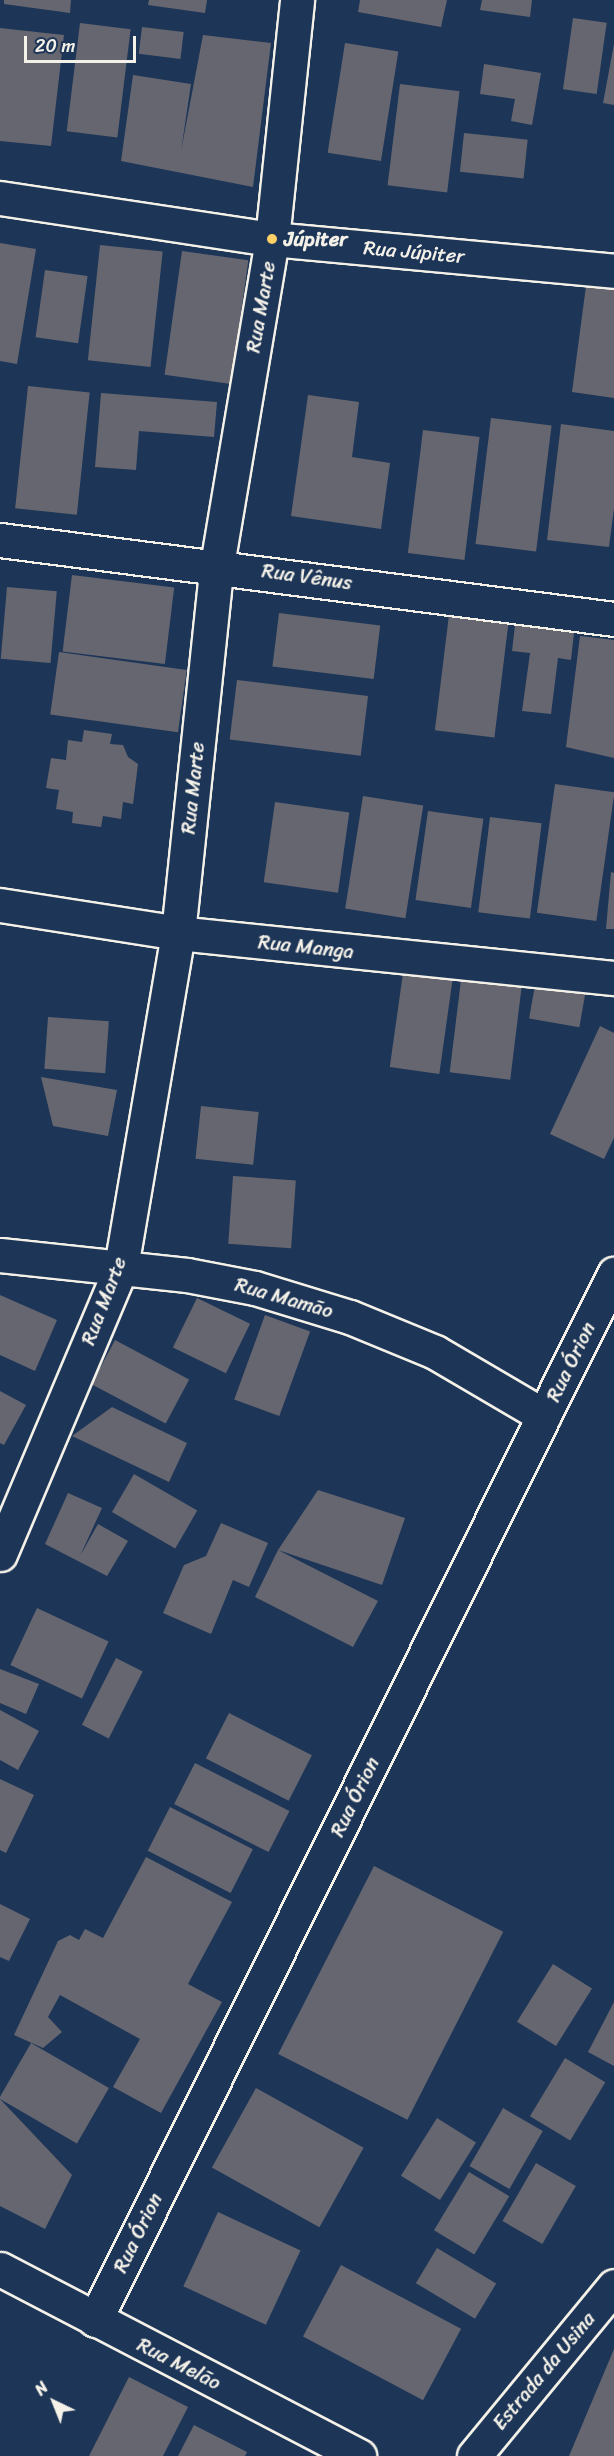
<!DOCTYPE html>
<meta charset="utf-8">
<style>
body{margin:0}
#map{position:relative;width:614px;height:2456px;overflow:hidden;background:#1d3557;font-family:Sriracha,sans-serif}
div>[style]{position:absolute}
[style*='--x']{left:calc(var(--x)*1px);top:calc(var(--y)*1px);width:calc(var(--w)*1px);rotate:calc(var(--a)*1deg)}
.building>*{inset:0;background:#666670;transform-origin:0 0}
.roads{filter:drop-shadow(2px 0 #f4f1e8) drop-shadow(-2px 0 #f4f1e8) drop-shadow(0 2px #f4f1e8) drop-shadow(0 -2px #f4f1e8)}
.minor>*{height:33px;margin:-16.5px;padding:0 16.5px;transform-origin:16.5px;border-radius:16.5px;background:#1d3557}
.dots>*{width:16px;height:16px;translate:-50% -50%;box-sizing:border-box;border:3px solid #1d3557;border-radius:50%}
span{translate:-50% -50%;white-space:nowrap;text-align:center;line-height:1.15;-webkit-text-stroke:4.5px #1d3557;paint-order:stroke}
.poi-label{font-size:20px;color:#f4f1e8;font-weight:700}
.left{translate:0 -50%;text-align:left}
.street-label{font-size:20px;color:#f4f1e8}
.north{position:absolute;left:24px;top:2372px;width:60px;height:60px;-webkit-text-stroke:4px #1d3557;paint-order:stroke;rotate:317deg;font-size:16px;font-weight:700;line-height:24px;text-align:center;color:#f4f1e8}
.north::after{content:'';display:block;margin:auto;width:21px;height:27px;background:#f4f1e8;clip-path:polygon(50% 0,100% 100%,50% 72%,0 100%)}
.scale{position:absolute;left:24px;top:36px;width:112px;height:27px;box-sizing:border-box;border:3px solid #f4f1e8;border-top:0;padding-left:8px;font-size:18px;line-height:21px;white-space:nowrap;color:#f4f1e8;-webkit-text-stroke:4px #1d3557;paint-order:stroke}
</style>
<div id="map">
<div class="building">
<i style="clip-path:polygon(4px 0,71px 0,70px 13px,4px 4px)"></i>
<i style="clip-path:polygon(149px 0,207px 0,205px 13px,148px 5px)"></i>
<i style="clip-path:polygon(360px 0,447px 0,441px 27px,358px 12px)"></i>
<i style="clip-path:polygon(482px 0,532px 0,530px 17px,480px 10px)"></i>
<i style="left:573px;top:18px;width:34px;height:72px;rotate:8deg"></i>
<i style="left:80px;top:23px;width:51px;height:109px;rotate:7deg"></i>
<i style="left:142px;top:27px;width:42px;height:27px;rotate:7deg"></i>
<i style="clip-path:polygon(0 28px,64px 35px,51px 146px,0 141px)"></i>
<i style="clip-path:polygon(203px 35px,271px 43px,253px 187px,121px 161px,133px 75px,191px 84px,181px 151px)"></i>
<i style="left:345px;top:43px;width:54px;height:111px;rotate:9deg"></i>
<i style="clip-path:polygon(614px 44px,614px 105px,603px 103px)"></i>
<i style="clip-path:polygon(484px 64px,541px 73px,532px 125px,511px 121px,515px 99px,480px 94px)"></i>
<i style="left:400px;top:84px;width:60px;height:102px;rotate:7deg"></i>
<i style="left:464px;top:133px;width:64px;height:39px;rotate:6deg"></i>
<i style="clip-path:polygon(0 243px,36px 249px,17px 364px,0 361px)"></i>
<i style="left:100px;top:245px;width:63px;height:116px;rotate:6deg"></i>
<i style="left:182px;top:251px;width:67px;height:125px;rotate:8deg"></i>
<i style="left:45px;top:270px;width:43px;height:68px;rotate:8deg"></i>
<i style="clip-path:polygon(586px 286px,614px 290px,614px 398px,572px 392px)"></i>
<i style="left:28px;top:386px;width:62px;height:123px;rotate:6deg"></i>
<i style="clip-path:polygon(101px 393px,217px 402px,214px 437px,139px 431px,136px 470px,95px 467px)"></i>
<i style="clip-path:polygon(308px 395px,359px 402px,352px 457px,390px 463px,381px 529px,291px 516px)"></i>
<i style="left:491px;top:418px;width:61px;height:127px;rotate:7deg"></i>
<i style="clip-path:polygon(561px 424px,614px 431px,614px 508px,609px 547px,547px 540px)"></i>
<i style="left:423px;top:430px;width:57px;height:124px;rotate:7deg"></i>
<i style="left:72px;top:575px;width:103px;height:77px;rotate:7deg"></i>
<i style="left:7px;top:587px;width:50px;height:72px;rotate:5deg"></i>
<i style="left:279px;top:613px;width:102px;height:54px;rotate:7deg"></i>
<i style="left:449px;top:615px;width:60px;height:116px;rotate:7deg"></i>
<i style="clip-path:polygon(515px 625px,574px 633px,571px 660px,558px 658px,551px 714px,522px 711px,530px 653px,512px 651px)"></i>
<i style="clip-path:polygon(580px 636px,614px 640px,614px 758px,566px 747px)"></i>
<i style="left:59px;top:652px;width:129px;height:63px;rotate:8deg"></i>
<i style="left:237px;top:680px;width:132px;height:60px;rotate:7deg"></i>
<i style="clip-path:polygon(84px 730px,112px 734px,110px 744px,123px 745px,128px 757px,138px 764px,133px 804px,123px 802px,121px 819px,103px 816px,101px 827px,72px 823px,73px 812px,56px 809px,59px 790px,46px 788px,51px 758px,66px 760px,68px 740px,82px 742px)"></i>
<i style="left:555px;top:784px;width:60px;height:130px;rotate:8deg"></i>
<i style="left:363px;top:796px;width:61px;height:114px;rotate:9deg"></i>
<i style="left:275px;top:802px;width:75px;height:81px;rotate:8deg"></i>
<i style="left:428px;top:811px;width:56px;height:90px;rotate:8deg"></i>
<i style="left:490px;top:817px;width:52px;height:96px;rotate:7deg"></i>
<i style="clip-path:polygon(611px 872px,614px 873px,614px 929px,606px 929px)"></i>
<i style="left:403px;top:973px;width:50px;height:95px;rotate:8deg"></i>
<i style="left:461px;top:980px;width:61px;height:93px;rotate:7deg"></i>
<i style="left:535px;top:985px;width:51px;height:34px;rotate:10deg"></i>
<i style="left:48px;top:1017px;width:61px;height:52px;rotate:4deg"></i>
<i style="clip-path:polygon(600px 1026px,614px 1033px,614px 1138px,604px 1159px,550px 1134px)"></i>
<i style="clip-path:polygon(41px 1077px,117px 1090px,108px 1136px,53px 1126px)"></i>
<i style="left:201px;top:1106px;width:58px;height:53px;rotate:6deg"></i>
<i style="left:233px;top:1176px;width:63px;height:68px;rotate:4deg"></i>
<i style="clip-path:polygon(0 1295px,57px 1320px,35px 1371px,0 1355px)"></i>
<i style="left:197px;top:1298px;width:59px;height:55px;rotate:26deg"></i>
<i style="left:265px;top:1315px;width:48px;height:90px;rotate:20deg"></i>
<i style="left:115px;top:1340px;width:84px;height:50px;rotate:28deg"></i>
<i style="clip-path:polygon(0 1391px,26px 1405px,4px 1445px,0 1443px)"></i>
<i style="clip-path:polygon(112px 1407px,187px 1443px,169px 1482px,72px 1436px)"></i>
<i style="left:134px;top:1474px;width:73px;height:44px;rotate:30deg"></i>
<i style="clip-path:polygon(318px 1490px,405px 1518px,382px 1585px,278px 1550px,378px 1601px,353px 1647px,255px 1597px,278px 1550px)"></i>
<i style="clip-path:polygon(68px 1493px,102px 1508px,80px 1556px,98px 1524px,128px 1541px,107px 1576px,45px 1544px)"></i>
<i style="clip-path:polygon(221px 1523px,268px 1543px,249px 1587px,233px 1580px,211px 1634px,163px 1613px,184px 1565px,206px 1556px)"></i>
<i style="left:37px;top:1608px;width:79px;height:63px;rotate:25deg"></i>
<i style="left:116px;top:1658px;width:30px;height:75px;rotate:27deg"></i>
<i style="clip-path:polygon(0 1669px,39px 1684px,26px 1714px,0 1703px)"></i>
<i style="clip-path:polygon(0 1710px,39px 1731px,18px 1770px,0 1760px)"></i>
<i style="left:229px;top:1713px;width:93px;height:51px;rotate:27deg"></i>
<i style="left:195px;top:1763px;width:106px;height:46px;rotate:27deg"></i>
<i style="clip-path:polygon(0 1779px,34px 1795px,6px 1853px,0 1850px)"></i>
<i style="left:170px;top:1807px;width:93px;height:49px;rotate:27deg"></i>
<i style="clip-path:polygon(146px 1857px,232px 1902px,188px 1984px,222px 2002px,161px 2113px,113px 2087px,140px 2039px,60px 1995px,48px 2017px,62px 2032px,43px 2048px,14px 2035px,58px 1941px,70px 1935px,79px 1940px,85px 1929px,103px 1938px)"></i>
<i style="left:374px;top:1866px;width:145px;height:211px;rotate:27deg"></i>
<i style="clip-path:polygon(0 1904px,30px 1919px,9px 1961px,0 1957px)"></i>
<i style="left:553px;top:1964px;width:46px;height:68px;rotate:32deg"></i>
<i style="clip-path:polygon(614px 2002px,614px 2066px,588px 2052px)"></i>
<i style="left:31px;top:2043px;width:90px;height:64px;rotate:30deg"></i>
<i style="left:565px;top:2058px;width:47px;height:68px;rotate:31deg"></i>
<i style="left:256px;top:2088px;width:123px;height:91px;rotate:29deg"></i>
<i style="clip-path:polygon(0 2099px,72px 2175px,45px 2229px,0 2206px)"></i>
<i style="left:503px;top:2108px;width:46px;height:67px;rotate:30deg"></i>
<i style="left:437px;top:2118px;width:46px;height:68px;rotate:32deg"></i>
<i style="left:536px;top:2163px;width:46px;height:67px;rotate:30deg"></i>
<i style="left:469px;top:2172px;width:47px;height:68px;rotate:31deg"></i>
<i style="left:218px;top:2212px;width:91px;height:82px;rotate:25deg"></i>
<i style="left:437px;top:2248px;width:69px;height:41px;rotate:31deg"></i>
<i style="left:341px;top:2265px;width:136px;height:81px;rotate:28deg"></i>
<i style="clip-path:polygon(614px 2349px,614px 2456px,569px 2456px)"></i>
<i style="clip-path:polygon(129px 2377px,188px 2407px,163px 2456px,89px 2456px)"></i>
<i style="clip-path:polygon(194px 2425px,247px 2452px,245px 2456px,178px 2456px)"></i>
</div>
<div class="roads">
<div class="minor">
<i style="--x:0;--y:198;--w:275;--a:8.6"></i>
<i style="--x:272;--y:239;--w:343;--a:5.3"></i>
<i style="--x:0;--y:540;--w:619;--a:7.33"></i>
<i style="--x:0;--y:905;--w:180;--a:8.9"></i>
<i style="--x:178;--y:933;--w:438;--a:5.9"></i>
<i style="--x:0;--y:1255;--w:188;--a:6.1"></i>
<i style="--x:187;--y:1275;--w:69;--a:10.8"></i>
<i style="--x:255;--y:1288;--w:99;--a:17"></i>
<i style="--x:350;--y:1317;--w:92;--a:22.4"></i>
<i style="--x:435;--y:1352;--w:126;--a:30.4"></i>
<i style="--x:0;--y:1554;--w:311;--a:-67.1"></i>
<i style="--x:121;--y:1267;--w:339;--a:-80.3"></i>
<i style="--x:178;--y:933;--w:370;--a:-84"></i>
<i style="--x:217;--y:565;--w:331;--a:-80.4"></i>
<i style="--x:272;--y:239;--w:240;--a:-84"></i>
<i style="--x:0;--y:2269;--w:405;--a:27.5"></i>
<i style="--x:95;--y:2320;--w:1168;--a:-63.61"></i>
<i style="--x:474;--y:2456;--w:220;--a:-50.5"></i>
</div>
</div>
<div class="dots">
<i style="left:272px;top:239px;background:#ffd166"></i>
</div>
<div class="poi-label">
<span class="left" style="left:284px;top:239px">Júpiter</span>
</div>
<div class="street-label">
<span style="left:414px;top:252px;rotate:5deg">Rua Júpiter</span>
<span style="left:261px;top:307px;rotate:-80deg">Rua Marte</span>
<span style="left:307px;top:577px;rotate:8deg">Rua Vênus</span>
<span style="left:193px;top:788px;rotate:-84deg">Rua Marte</span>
<span style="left:306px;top:947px;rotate:6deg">Rua Manga</span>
<span style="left:284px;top:1298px;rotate:16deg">Rua Mamão</span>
<span style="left:104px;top:1301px;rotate:-69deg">Rua Marte</span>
<span style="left:571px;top:1362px;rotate:-64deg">Rua Órion</span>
<span style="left:355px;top:1797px;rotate:-64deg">Rua Órion</span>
<span style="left:138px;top:2233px;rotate:-64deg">Rua Órion</span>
<span style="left:179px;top:2364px;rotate:27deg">Rua Melão</span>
<span style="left:544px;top:2371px;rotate:-50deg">Estrada da Usina</span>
</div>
<div class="north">N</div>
<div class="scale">20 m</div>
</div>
